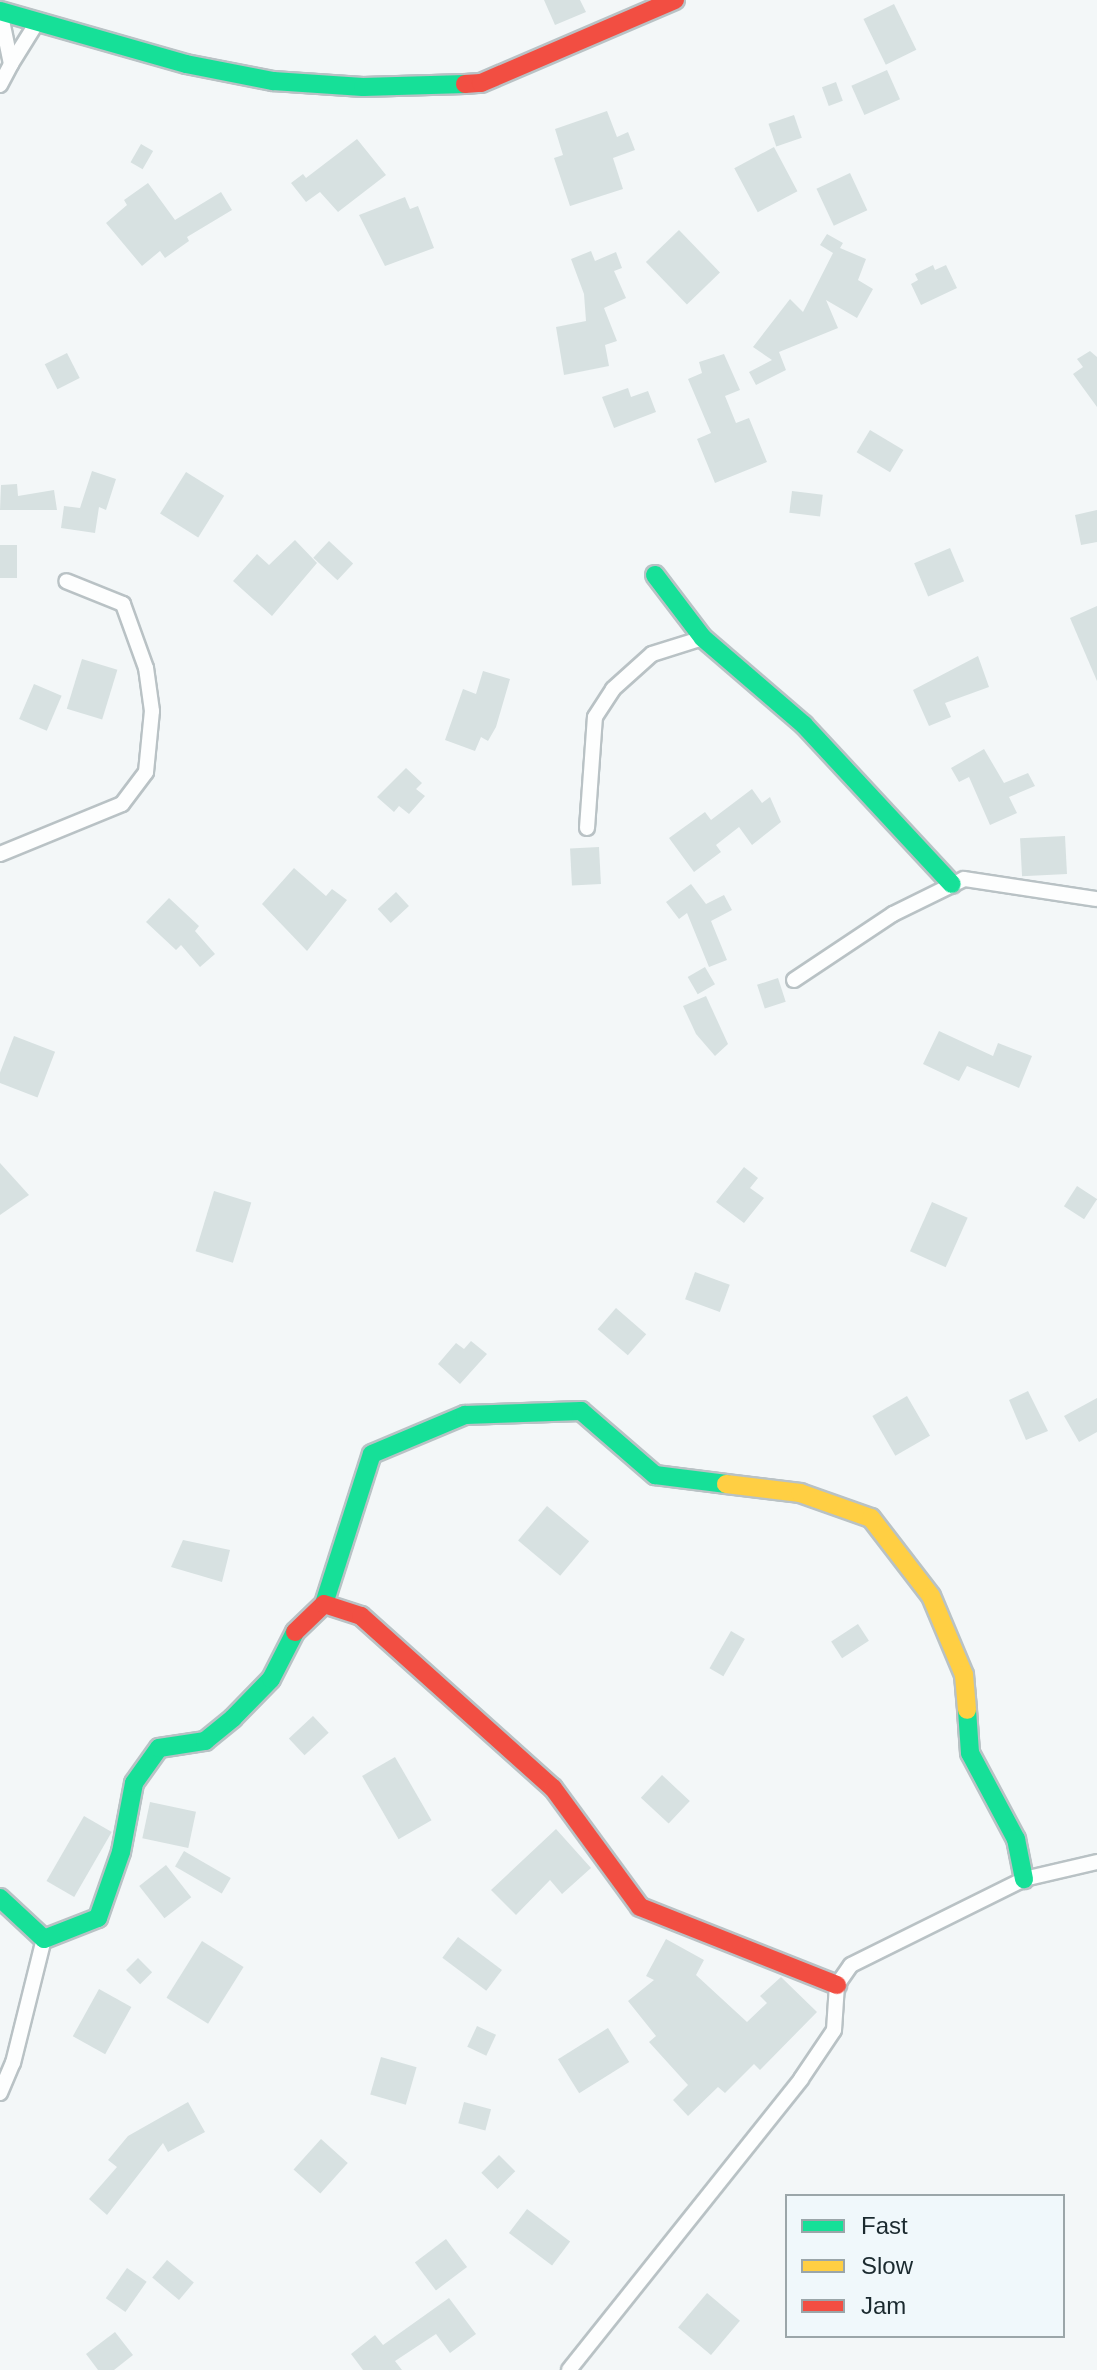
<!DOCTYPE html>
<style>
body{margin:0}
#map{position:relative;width:1097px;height:2370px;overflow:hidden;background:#f3f7f8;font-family:Helvetica,sans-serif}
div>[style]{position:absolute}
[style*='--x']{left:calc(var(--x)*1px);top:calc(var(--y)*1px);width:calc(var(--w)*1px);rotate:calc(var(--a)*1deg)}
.building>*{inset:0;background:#d7e1e1;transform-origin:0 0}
.roads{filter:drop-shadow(2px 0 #b9c2c5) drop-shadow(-2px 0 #b9c2c5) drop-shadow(0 2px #b9c2c5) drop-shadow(0 -2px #b9c2c5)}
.street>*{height:14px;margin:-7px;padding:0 7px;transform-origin:7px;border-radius:7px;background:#fdfefe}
.fast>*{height:18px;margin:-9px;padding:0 9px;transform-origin:9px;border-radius:9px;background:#16e098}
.slow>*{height:18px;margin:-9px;padding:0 9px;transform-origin:9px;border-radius:9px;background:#ffcf43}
.jam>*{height:18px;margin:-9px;padding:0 9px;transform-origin:9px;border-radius:9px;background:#f24e42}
span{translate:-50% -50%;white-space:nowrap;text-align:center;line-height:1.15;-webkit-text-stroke:8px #f0f8fb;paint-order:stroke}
.legend{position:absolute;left:785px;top:2194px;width:280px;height:144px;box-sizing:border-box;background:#f0f8fb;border:2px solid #9ba6a9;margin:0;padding:10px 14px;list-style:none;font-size:24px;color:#1b2a2f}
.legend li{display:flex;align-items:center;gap:16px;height:40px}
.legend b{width:40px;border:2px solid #9ba6a9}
</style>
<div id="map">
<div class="building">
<i style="clip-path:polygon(544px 0,580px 0,586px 12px,555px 25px)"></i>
<i style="left:894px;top:4px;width:51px;height:34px;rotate:64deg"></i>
<i style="left:887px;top:70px;width:32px;height:39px;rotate:66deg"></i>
<i style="left:836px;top:82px;width:20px;height:15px;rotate:70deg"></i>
<i style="clip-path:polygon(607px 111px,617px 137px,628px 132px,635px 150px,613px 158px,623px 189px,570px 206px,554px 158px,563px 155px,555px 129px)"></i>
<i style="left:794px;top:115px;width:24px;height:27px;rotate:71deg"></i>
<i style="clip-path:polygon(357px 139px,386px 175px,338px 212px,320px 192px,306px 202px,291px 183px,303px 174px,306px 178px)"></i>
<i style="left:141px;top:144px;width:14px;height:21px;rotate:30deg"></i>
<i style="left:774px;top:147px;width:50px;height:45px;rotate:62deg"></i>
<i style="left:850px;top:173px;width:41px;height:37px;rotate:65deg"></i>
<i style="clip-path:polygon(148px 183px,175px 220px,221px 192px,232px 210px,187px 237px,189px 241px,165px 258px,160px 251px,142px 266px,106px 223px,127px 205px,124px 200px)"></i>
<i style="clip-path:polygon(405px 197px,410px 209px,418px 206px,434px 248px,385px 266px,359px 215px)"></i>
<i style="left:679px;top:230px;width:59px;height:46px;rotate:46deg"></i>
<i style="clip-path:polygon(827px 234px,843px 243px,840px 248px,866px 259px,858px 280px,873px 289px,857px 318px,826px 300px,838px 328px,779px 352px,786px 370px,756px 385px,749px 372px,772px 360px,753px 347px,790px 299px,803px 312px,833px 253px,820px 245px)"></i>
<i style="clip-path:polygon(591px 251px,595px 261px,616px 252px,622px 268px,614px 271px,626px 298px,604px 308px,617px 341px,605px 345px,609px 366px,564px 375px,556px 327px,586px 321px,584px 294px,571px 259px)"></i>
<i style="clip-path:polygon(933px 265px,935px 270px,946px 265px,957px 288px,921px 305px,911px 284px,918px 280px,915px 274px)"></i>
<i style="clip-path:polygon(1090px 351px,1097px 357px,1097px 407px,1073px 374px,1083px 367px,1077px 359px)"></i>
<i style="left:67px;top:353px;width:28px;height:25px;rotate:63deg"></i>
<i style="clip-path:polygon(724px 354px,740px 390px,725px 396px,736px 423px,749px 418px,767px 462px,715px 483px,697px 439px,711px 433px,688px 379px,702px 373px,699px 362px)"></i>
<i style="clip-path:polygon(628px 388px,631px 397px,648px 391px,656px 412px,614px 428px,602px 397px)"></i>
<i style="left:870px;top:430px;width:39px;height:26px;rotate:31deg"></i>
<i style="clip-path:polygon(92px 471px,116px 479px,106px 510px,99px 507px,95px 533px,61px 528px,64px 506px,80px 508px)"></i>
<i style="left:186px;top:472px;width:45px;height:49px;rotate:32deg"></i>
<i style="clip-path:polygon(17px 484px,18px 496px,54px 490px,57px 510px,0 510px,1px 485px)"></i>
<i style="left:792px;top:491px;width:31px;height:22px;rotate:7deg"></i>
<i style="clip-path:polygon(1097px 510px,1097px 542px,1081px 545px,1075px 515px)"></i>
<i style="clip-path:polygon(295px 540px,317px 563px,272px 616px,233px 581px,257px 554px,269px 565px)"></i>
<i style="left:329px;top:541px;width:33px;height:23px;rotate:43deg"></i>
<i style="left:17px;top:545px;width:33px;height:17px;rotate:90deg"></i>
<i style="left:950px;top:548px;width:36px;height:39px;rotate:67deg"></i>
<i style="clip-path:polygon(1097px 606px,1097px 681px,1070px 618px)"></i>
<i style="clip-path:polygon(978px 656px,989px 687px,945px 703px,951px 717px,929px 726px,913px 690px)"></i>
<i style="left:82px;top:659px;width:37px;height:52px;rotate:17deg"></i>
<i style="clip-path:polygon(483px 671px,510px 679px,496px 727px,488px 741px,481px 737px,475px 751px,445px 740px,463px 689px,476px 694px)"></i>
<i style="left:34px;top:684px;width:30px;height:38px;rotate:23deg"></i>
<i style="clip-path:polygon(984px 749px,1004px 783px,1028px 773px,1035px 786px,1009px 797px,1017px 813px,990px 825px,969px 777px,959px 782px,951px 768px)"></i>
<i style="clip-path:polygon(406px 768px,422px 783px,416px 789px,425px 796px,409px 814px,399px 806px,394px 812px,377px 797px)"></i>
<i style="clip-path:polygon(752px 789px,762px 803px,770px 797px,781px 822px,752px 845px,739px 827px,716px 845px,721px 852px,694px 872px,669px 838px,705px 812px,711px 820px)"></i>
<i style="left:1065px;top:836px;width:38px;height:45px;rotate:87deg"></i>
<i style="left:599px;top:847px;width:37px;height:29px;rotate:87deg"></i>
<i style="clip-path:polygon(294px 868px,326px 896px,332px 889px,347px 900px,307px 951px,262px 904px)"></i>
<i style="clip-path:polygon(691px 884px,706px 904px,724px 895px,732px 910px,711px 921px,727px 960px,709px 967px,687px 913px,679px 919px,666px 902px)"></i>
<i style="left:396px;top:892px;width:19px;height:25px;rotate:47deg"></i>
<i style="clip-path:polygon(169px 898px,199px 926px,195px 931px,215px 954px,200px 967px,181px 945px,176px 950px,146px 922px)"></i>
<i style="left:705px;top:967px;width:20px;height:20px;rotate:60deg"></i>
<i style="left:778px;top:978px;width:25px;height:22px;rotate:72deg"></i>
<i style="clip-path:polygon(706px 996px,728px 1044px,715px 1056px,696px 1034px,683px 1006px)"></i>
<i style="clip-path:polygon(939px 1031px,993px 1056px,998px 1043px,1032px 1056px,1019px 1088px,967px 1066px,959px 1081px,923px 1064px)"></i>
<i style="left:14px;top:1036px;width:44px;height:49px;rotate:21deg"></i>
<i style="clip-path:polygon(0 1163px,29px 1195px,0 1215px)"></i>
<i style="clip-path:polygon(744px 1167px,758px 1178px,750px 1188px,764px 1198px,744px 1223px,716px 1202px)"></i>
<i style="left:1077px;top:1186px;width:24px;height:24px;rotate:33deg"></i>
<i style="left:214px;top:1191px;width:39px;height:63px;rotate:17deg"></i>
<i style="left:932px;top:1202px;width:39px;height:54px;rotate:24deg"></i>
<i style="left:695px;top:1272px;width:37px;height:29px;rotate:20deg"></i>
<i style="left:616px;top:1308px;width:40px;height:28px;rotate:41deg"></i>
<i style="clip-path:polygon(471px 1341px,487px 1354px,460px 1384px,438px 1364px,456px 1343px,464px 1349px)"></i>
<i style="clip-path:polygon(1028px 1391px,1048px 1431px,1026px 1440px,1009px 1400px)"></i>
<i style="left:907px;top:1396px;width:46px;height:40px;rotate:60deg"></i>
<i style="clip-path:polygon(1097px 1398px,1097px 1432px,1079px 1442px,1064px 1416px)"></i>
<i style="left:547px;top:1506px;width:55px;height:45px;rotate:40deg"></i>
<i style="clip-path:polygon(183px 1540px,230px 1550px,222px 1582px,171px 1567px)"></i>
<i style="left:858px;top:1624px;width:20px;height:32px;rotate:57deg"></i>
<i style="left:731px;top:1631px;width:16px;height:43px;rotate:30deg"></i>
<i style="left:313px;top:1716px;width:23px;height:33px;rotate:47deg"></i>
<i style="left:395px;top:1757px;width:73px;height:38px;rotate:60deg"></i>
<i style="left:662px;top:1775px;width:38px;height:31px;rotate:43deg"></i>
<i style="left:150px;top:1802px;width:47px;height:37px;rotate:12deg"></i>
<i style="left:84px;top:1816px;width:32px;height:75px;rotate:30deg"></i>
<i style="clip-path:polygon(556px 1829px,591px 1868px,562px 1894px,550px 1880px,516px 1915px,491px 1890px)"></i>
<i style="left:184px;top:1851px;width:54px;height:18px;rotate:30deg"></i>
<i style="left:166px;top:1865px;width:41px;height:34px;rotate:52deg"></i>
<i style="left:458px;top:1937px;width:55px;height:26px;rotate:37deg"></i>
<i style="clip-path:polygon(666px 1939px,704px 1960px,696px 1975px,747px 2022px,767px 2003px,760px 1996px,781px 1977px,817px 2012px,760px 2070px,754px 2064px,725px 2093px,718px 2087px,688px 2116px,673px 2100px,688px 2085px,649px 2042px,656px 2036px,628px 2001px,654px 1980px,646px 1976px)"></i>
<i style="left:202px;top:1941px;width:49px;height:67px;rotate:32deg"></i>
<i style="left:138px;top:1958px;width:20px;height:17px;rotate:45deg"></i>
<i style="left:99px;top:1989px;width:37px;height:54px;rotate:29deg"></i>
<i style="left:477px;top:2026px;width:21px;height:23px;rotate:25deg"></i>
<i style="left:608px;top:2028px;width:40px;height:59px;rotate:58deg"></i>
<i style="left:381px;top:2057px;width:37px;height:39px;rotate:16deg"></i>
<i style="clip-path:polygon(188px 2102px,205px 2132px,168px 2152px,163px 2143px,107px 2215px,89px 2199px,117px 2167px,108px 2160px,128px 2136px)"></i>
<i style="left:464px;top:2102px;width:28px;height:22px;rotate:15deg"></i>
<i style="left:321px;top:2139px;width:36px;height:41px;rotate:42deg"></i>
<i style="left:499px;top:2155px;width:23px;height:25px;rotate:45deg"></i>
<i style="left:527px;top:2209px;width:54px;height:30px;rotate:37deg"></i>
<i style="left:446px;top:2239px;width:35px;height:39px;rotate:53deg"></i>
<i style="left:167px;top:2260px;width:35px;height:23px;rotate:40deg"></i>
<i style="left:127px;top:2268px;width:24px;height:37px;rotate:35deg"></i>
<i style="left:707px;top:2293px;width:43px;height:45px;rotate:40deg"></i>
<i style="clip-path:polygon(449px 2298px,476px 2334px,450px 2353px,436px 2334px,395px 2361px,402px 2370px,363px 2370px,351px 2354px,375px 2335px,383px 2345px)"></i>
<i style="clip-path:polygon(115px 2332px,133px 2355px,114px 2370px,98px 2370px,86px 2354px)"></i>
</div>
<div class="roads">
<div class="street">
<i style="--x:11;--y:64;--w:47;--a:-58"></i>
<i style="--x:0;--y:85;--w:24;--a:-62"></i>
<i style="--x:11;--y:64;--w:54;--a:-101.7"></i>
<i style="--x:587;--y:828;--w:111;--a:-85.9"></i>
<i style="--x:595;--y:717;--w:33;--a:-57"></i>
<i style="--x:613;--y:689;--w:52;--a:-41.9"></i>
<i style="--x:652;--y:654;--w:53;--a:-17.4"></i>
<i style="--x:0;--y:854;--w:132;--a:-22.3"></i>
<i style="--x:122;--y:804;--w:40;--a:-53"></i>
<i style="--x:146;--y:772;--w:61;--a:-84.4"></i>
<i style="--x:152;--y:711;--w:43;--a:-97.9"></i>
<i style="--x:146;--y:668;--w:68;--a:-109.8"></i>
<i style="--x:123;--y:604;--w:61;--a:-158"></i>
<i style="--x:794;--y:980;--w:119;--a:-33.7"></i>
<i style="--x:893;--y:914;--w:79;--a:-26.2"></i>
<i style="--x:964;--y:879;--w:134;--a:8.6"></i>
<i style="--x:0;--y:2093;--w:33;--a:-67"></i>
<i style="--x:13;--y:2063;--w:128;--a:-76"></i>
<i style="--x:569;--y:2370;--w:372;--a:-51.4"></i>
<i style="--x:801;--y:2079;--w:59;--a:-56"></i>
<i style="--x:834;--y:2030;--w:45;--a:-86.2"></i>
<i style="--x:837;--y:1985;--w:24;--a:-55"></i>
<i style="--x:851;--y:1965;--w:193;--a:-26.4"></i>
<i style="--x:1024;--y:1879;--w:75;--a:-13.1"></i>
</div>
<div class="fast">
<i style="--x:0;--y:11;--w:193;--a:15.9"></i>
<i style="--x:186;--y:64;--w:89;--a:11.1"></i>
<i style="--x:273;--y:81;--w:90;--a:3.8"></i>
<i style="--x:363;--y:87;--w:102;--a:-1.7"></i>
<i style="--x:655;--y:575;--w:79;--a:52.7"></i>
<i style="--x:703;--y:638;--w:133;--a:40.7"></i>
<i style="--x:804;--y:725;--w:217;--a:47.1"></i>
<i style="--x:324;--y:1604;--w:157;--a:-72.3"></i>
<i style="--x:372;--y:1454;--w:101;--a:-22.8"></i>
<i style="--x:465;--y:1415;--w:116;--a:-2"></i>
<i style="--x:581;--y:1411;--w:98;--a:40.9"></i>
<i style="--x:655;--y:1475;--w:72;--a:7.2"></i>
<i style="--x:967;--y:1710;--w:43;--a:86"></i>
<i style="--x:970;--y:1753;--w:98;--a:61.9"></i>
<i style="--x:1016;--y:1839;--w:41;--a:78.7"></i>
<i style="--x:0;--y:1898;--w:60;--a:43"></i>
<i style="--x:44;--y:1939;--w:58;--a:-21.3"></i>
<i style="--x:98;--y:1918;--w:70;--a:-70.8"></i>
<i style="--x:121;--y:1852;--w:70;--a:-79.3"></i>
<i style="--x:134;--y:1783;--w:43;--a:-54.5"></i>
<i style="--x:159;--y:1748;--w:47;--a:-8.7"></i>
<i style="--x:205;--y:1741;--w:36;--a:-39"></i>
<i style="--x:233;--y:1718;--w:54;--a:-45.7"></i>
<i style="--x:271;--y:1679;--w:53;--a:-62.9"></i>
</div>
<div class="slow">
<i style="--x:726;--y:1484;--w:75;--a:6.9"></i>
<i style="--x:800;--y:1493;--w:75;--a:19.4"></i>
<i style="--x:871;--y:1518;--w:98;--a:52.4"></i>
<i style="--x:931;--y:1596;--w:86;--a:67.3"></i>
<i style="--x:964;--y:1675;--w:35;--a:85"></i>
</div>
<div class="jam">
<i style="--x:465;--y:84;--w:16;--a:-4"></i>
<i style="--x:481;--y:83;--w:211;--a:-23.2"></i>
<i style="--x:295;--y:1632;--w:40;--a:-44"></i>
<i style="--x:324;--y:1604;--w:39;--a:18"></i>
<i style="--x:361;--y:1616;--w:258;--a:41.9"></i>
<i style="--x:553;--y:1788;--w:147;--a:53.8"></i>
<i style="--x:640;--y:1907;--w:212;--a:21.6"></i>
</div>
</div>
<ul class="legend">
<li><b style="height:10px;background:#16e098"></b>Fast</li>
<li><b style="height:10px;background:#ffcf43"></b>Slow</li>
<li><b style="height:10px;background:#f24e42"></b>Jam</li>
</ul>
</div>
